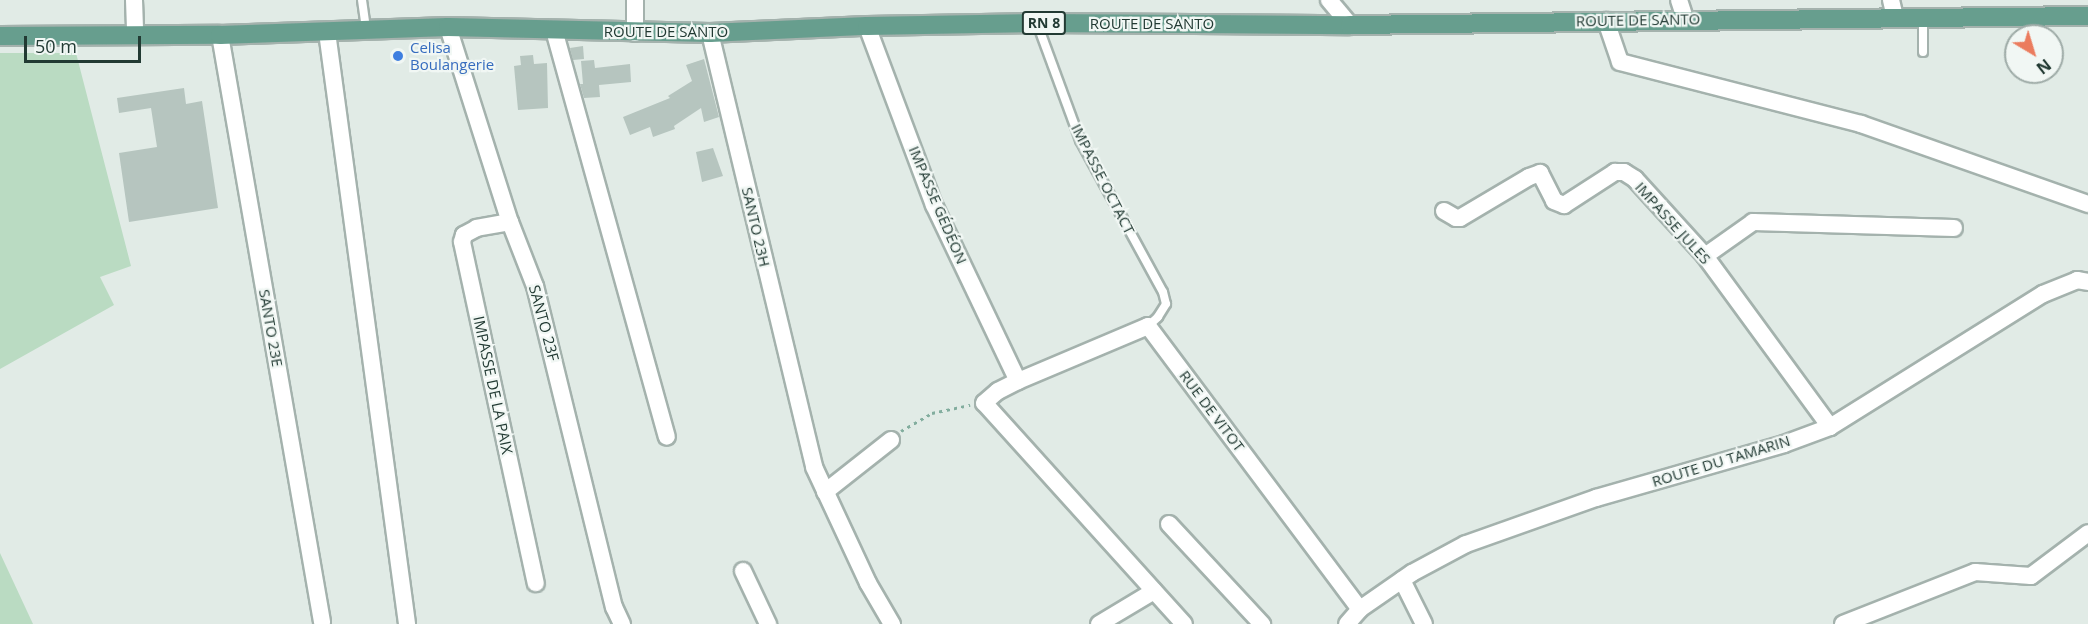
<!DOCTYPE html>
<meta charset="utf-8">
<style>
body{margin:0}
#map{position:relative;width:2088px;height:624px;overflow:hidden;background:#e1ebe6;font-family:"Open Sans",sans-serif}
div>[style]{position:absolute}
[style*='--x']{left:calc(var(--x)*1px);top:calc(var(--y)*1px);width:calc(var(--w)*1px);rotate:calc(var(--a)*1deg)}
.green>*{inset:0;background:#badbc2}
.building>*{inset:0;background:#b6c5bf}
.path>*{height:3px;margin-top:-1.5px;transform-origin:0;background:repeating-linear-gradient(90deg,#82ad9e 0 3px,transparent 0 7.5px)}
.roads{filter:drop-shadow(2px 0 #a4b2ad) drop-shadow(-2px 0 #a4b2ad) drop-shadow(0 2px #a4b2ad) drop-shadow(0 -2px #a4b2ad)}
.lane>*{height:8px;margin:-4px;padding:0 4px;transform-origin:4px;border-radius:4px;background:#fff}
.street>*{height:16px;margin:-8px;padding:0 8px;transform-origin:8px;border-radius:8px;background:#fff}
.primary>*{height:18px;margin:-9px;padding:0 9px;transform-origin:9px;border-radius:9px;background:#679e8e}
.dots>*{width:16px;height:16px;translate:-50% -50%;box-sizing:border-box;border:3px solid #f1f7f4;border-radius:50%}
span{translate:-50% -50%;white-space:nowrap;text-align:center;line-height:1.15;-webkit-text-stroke:4.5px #f1f7f4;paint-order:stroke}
.shield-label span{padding:2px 4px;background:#f1f7f4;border:2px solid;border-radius:4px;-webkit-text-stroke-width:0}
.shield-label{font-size:14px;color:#223a33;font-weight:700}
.street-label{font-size:15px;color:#223a33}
.shop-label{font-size:15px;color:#366cbe}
.left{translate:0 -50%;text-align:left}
.north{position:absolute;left:2004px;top:24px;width:60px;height:60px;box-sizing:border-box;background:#f1f7f4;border:2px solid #9eaba7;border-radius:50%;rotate:142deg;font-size:16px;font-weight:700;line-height:24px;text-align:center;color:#223a33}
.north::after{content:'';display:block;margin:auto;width:21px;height:27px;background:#eb7c5e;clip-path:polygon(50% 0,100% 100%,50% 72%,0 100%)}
.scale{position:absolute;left:24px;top:36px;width:117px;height:27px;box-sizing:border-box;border:3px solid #223a33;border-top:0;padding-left:8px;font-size:18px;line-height:21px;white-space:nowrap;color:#223a33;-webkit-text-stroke:4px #f1f7f4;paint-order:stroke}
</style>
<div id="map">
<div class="green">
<i style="clip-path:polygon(0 53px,76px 53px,131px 266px,100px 277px,114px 305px,0 369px)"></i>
<i style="clip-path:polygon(0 553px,33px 624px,0 624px)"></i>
</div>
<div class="building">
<i style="clip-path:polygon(583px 46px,584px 59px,573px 60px,570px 48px)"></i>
<i style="clip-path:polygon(533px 55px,534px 64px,547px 63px,548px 108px,518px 110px,514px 66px,521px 65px,520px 56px)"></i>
<i style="clip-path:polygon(704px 59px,719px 117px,704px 122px,701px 108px,674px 126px,675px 129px,653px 137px,650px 127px,630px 135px,623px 117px,670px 98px,668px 96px,692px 81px,686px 65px)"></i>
<i style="clip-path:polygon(594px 60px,595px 68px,630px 64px,631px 82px,599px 85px,600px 97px,584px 98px,580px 84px,583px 84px,581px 61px)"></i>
<i style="clip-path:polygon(184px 88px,186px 104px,202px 101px,218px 208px,129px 222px,119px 153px,157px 147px,151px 108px,119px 113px,117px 98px)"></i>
<i style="clip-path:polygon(713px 148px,723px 176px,702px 182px,696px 152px)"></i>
</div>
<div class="path">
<i style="--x:901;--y:431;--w:36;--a:-30"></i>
<i style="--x:932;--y:413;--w:39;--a:-12"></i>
</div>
<div class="roads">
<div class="lane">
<i style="--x:362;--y:0;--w:30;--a:82"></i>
<i style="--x:1923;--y:18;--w:34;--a:90"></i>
<i style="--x:1037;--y:23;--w:125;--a:69.8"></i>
<i style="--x:1080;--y:140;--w:173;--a:61.4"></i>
<i style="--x:1163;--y:292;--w:12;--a:76"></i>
<i style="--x:1166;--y:304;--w:15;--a:122"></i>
<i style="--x:1158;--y:317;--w:13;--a:138"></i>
</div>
<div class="street">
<i style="--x:134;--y:0;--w:36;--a:88"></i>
<i style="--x:1329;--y:0;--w:33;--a:50"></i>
<i style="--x:1679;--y:0;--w:20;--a:72"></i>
<i style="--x:1891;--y:0;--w:18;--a:77"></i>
<i style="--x:1606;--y:21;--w:43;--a:71.1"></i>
<i style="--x:1620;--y:62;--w:249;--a:14.4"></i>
<i style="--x:1861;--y:124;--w:241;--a:19.4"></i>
<i style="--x:867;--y:26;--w:191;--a:69.5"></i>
<i style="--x:934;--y:205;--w:195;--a:64.5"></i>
<i style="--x:448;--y:27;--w:205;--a:72.4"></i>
<i style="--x:510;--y:222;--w:69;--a:68.7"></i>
<i style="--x:535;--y:286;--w:331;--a:76.2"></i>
<i style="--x:614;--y:607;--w:19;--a:65"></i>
<i style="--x:554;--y:30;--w:422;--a:74.5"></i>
<i style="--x:327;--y:32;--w:597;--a:82.3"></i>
<i style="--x:635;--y:33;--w:33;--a:-90"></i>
<i style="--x:710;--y:33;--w:446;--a:76.5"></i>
<i style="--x:814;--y:467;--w:128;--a:65"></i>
<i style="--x:868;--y:583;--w:48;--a:59.7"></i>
<i style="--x:220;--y:35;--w:596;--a:80.14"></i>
<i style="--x:1444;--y:211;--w:14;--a:30"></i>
<i style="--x:1456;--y:218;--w:4;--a:0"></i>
<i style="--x:1460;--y:218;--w:80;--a:-30.7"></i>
<i style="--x:1529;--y:177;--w:12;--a:-20"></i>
<i style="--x:1540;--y:173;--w:31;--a:63"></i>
<i style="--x:1554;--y:201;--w:11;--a:22"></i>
<i style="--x:1564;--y:205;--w:61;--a:-32.9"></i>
<i style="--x:1615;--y:172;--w:9;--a:0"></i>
<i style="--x:1624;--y:172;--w:13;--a:32"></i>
<i style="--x:1635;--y:179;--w:104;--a:47.7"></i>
<i style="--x:1705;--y:256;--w:212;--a:53.8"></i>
<i style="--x:510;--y:222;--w:34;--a:170"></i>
<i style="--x:477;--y:228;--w:15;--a:152"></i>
<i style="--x:464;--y:235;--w:7;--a:106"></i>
<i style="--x:462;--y:242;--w:349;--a:77.8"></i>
<i style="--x:1705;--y:256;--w:59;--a:-35.3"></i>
<i style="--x:1753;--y:222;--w:201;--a:1.7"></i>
<i style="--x:825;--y:492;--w:84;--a:-38.2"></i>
<i style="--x:1169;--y:524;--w:137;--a:47.1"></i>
<i style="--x:743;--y:571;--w:59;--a:64.7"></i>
<i style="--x:1402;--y:580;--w:49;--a:63.4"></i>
<i style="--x:1099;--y:624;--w:64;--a:-31"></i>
<i style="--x:1184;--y:624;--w:298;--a:-132.1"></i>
<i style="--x:984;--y:403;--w:18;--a:-41"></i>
<i style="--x:998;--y:391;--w:22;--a:-27"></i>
<i style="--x:1018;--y:381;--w:141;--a:-22.9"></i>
<i style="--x:1148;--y:326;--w:354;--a:53.2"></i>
<i style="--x:1347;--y:624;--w:20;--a:-49"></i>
<i style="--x:1360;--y:609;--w:63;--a:-34.7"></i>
<i style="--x:1412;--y:573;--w:61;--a:-28.2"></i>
<i style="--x:1466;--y:544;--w:138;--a:-19.5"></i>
<i style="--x:1596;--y:498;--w:196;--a:-16"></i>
<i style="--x:1784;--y:444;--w:49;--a:-20.3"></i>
<i style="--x:1830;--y:427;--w:251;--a:-32"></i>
<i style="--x:2043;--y:294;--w:37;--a:-22"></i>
<i style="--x:2077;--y:280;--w:11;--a:10"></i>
<i style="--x:1843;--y:624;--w:142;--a:-21.5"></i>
<i style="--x:1975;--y:572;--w:56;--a:4.1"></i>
<i style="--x:2031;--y:576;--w:71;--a:-37"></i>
</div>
<div class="primary">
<i style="--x:0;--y:36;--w:220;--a:-0.3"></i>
<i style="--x:220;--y:35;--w:228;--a:-2"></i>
<i style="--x:448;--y:27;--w:262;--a:1.3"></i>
<i style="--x:710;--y:33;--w:157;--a:-2.6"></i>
<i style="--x:867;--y:26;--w:170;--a:-1"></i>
<i style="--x:1037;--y:23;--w:313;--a:0.4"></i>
<i style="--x:1350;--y:25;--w:738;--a:-0.7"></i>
</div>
</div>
<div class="dots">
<i style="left:398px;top:56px;background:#3f7fe0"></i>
</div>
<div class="shield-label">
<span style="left:1044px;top:23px">RN 8</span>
</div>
<div class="street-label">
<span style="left:1638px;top:20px;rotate:-1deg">ROUTE DE SANTO</span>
<span style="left:1152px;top:24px">ROUTE DE SANTO</span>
<span style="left:666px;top:32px">ROUTE DE SANTO</span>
<span style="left:1103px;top:179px;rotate:63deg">IMPASSE OCTACT</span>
<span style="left:938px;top:205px;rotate:67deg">IMPASSE GÉDÉON</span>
<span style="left:1673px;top:223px;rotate:48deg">IMPASSE JULES</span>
<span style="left:756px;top:227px;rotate:77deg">SANTO 23H</span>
<span style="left:544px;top:323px;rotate:75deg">SANTO 23F</span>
<span style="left:271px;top:328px;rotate:80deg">SANTO 23E</span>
<span style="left:493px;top:385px;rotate:78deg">IMPASSE DE LA PAIX</span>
<span style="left:1212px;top:411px;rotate:53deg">RUE DE VITOT</span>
<span style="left:1721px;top:461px;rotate:-17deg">ROUTE DU TAMARIN</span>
</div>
<div class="shop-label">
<span class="left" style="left:410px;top:56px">Celisa<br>Boulangerie</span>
</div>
<div class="north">N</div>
<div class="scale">50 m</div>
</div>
